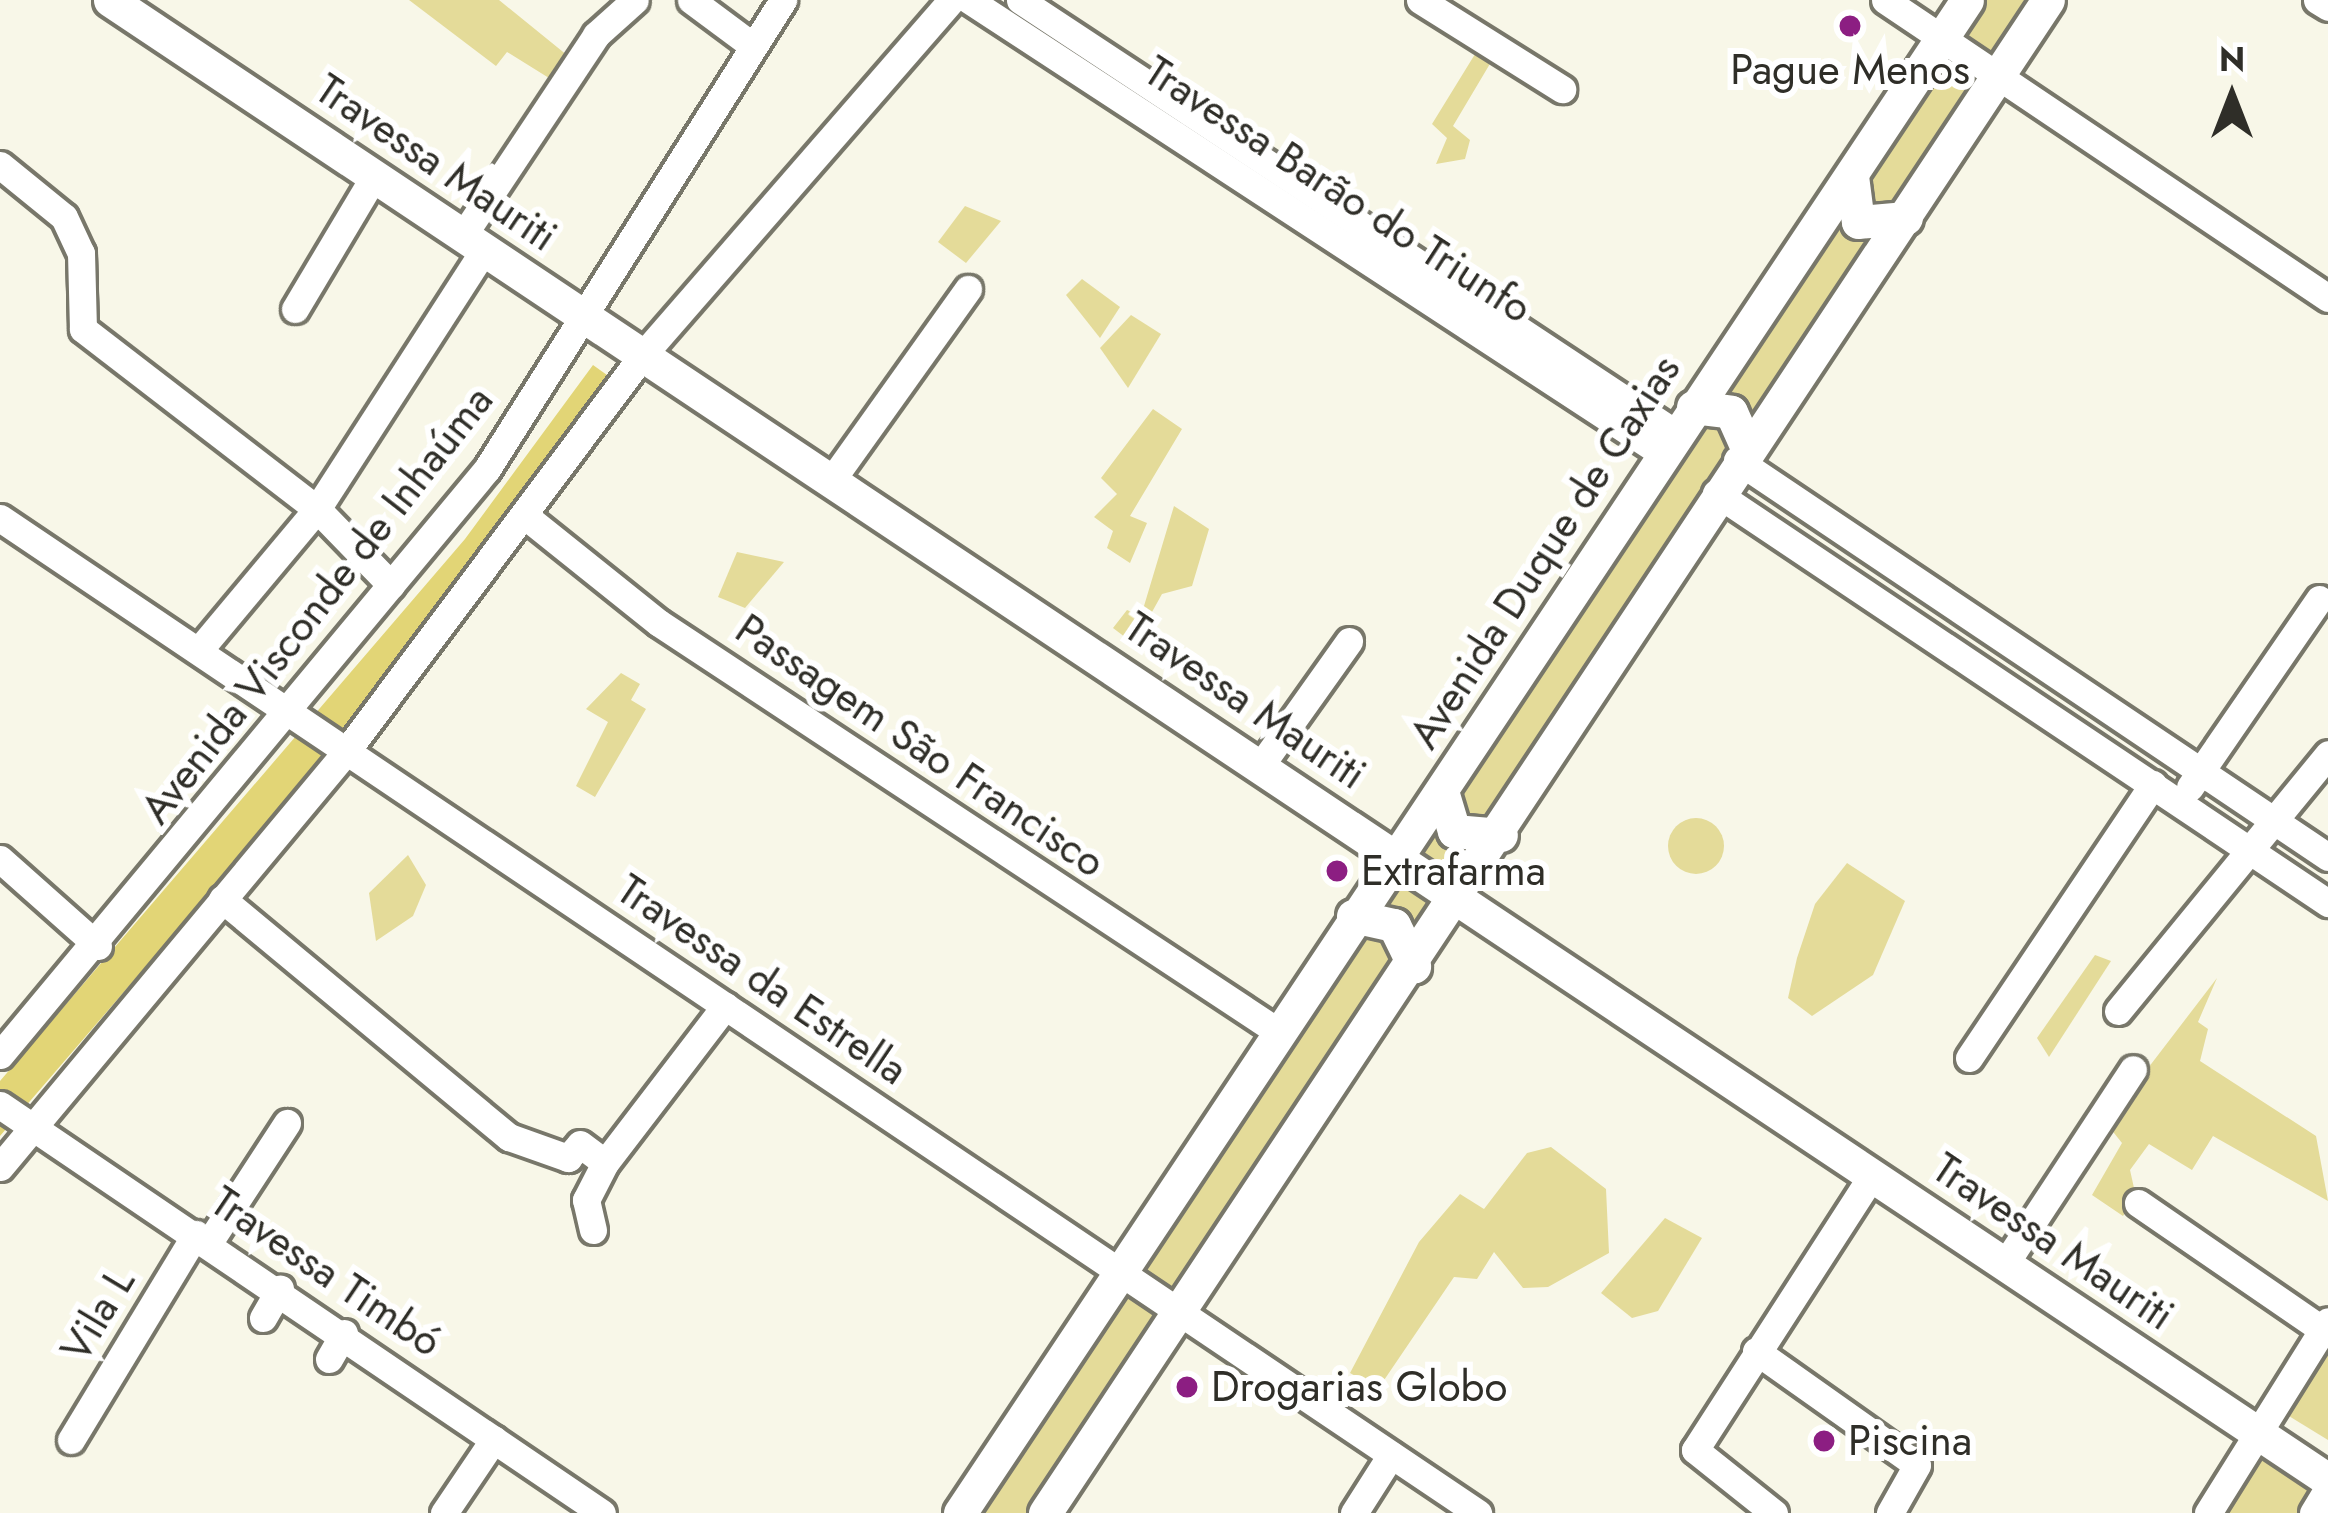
<!DOCTYPE html>
<meta charset="utf-8">
<style>
body{margin:0}
#map{position:relative;width:2328px;height:1513px;overflow:hidden;background:#f8f7e8;font-family:Jost,sans-serif}
div>[style]{position:absolute}
[style*='--x']{left:calc(var(--x)*1px);top:calc(var(--y)*1px);width:calc(var(--w)*1px);rotate:calc(var(--a)*1deg)}
.green>*{inset:0;background:#e4db99}
.round{border-radius:50%}
.water>*{inset:0;background:#e2d576}
.roads{filter:drop-shadow(3px 0 #78776a) drop-shadow(-3px 0 #78776a) drop-shadow(0 3px #78776a) drop-shadow(0 -3px #78776a)}
.minor>*{height:27px;margin:-13.5px;padding:0 13.5px;transform-origin:13.5px;border-radius:13.5px;background:#fff}
.major>*{height:33px;margin:-16.5px;padding:0 16.5px;transform-origin:16.5px;border-radius:16.5px;background:#fff}
.dots>*{width:33px;height:33px;translate:-50% -50%;box-sizing:border-box;border:6px solid #fff;border-radius:50%}
span{translate:-50% -50%;white-space:nowrap;text-align:center;line-height:1.15;-webkit-text-stroke:12px #fff;paint-order:stroke}
.poi-label{font-size:42px;color:#2f2e28}
.left{translate:0 -50%;text-align:left}
.street-label{font-size:42px;color:#2f2e28}
.north{position:absolute;left:2172px;top:36px;width:120px;height:120px;-webkit-text-stroke:9px #fff;paint-order:stroke;rotate:0deg;font-size:33px;font-weight:700;line-height:48px;text-align:center;color:#2f2e28}
.north::after{content:'';display:block;margin:auto;width:42px;height:54px;background:#2f2e28;clip-path:polygon(50% 0,100% 100%,50% 72%,0 100%)}
</style>
<div id="map">
<div class="green">
<i style="clip-path:polygon(409px 0,499px 0,573px 60px,557px 83px,507px 52px,496px 66px)"></i>
<i style="clip-path:polygon(1982px 0,2026px 0,1029px 1513px,967px 1513px)"></i>
<i style="clip-path:polygon(1480px 46px,1497px 52px,1453px 126px,1470px 140px,1465px 159px,1436px 164px,1447px 138px,1432px 124px)"></i>
<i style="clip-path:polygon(965px 206px,1001px 221px,966px 263px,938px 242px)"></i>
<i style="clip-path:polygon(1082px 279px,1120px 307px,1100px 338px,1066px 295px)"></i>
<i style="clip-path:polygon(1131px 315px,1161px 334px,1128px 388px,1100px 348px)"></i>
<i style="clip-path:polygon(1153px 409px,1182px 429px,1130px 516px,1147px 523px,1130px 563px,1107px 548px,1113px 531px,1094px 517px,1117px 494px,1101px 478px)"></i>
<i style="clip-path:polygon(1174px 506px,1209px 529px,1192px 586px,1162px 594px,1142px 630px,1157px 639px,1146px 653px,1113px 628px,1127px 610px,1141px 616px)"></i>
<i style="clip-path:polygon(737px 552px,784px 562px,745px 608px,718px 597px)"></i>
<i style="clip-path:polygon(621px 673px,640px 684px,631px 700px,646px 709px,595px 797px,576px 786px,608px 722px,586px 709px)"></i>
<i class="round" style="left:1668px;top:818px;width:56px;height:56px"></i>
<i style="clip-path:polygon(408px 855px,426px 885px,413px 916px,376px 941px,369px 893px)"></i>
<i style="clip-path:polygon(1847px 863px,1905px 901px,1873px 975px,1812px 1016px,1788px 998px,1797px 958px,1815px 904px)"></i>
<i style="clip-path:polygon(2095px 955px,2111px 961px,2049px 1057px,2037px 1038px)"></i>
<i style="clip-path:polygon(2217px 978px,2198px 1022px,2208px 1029px,2200px 1061px,2316px 1136px,2328px 1201px,2213px 1136px,2192px 1170px,2149px 1144px,2130px 1170px,2136px 1197px,2123px 1216px,2092px 1195px,2122px 1143px,2106px 1123px)"></i>
<i style="clip-path:polygon(1551px 1147px,1606px 1189px,1609px 1253px,1548px 1287px,1523px 1288px,1494px 1252px,1477px 1279px,1454px 1277px,1378px 1389px,1350px 1373px,1419px 1242px,1460px 1194px,1484px 1209px,1527px 1153px)"></i>
<i style="clip-path:polygon(1665px 1218px,1702px 1238px,1658px 1311px,1632px 1318px,1601px 1293px)"></i>
<i style="clip-path:polygon(2328px 1343px,2328px 1440px,2284px 1413px)"></i>
<i style="clip-path:polygon(2260px 1452px,2316px 1492px,2303px 1513px,2221px 1513px)"></i>
</div>
<div class="water">
<i style="clip-path:polygon(593px 365px,614px 380px,362px 715px,0 1136px,0 1081px,465px 539px)"></i>
</div>
<div class="roads">
<div class="minor">
<i style="--x:691;--y:0;--w:72;--a:36.6"></i>
<i style="--x:969;--y:0;--w:826;--a:33.19"></i>
<i style="--x:1020;--y:0;--w:784;--a:33.45"></i>
<i style="--x:1420;--y:0;--w:168;--a:32.1"></i>
<i style="--x:1885;--y:0;--w:534;--a:33.93"></i>
<i style="--x:2317;--y:0;--w:13;--a:32"></i>
<i style="--x:0;--y:165;--w:82;--a:39.1"></i>
<i style="--x:64;--y:217;--w:40;--a:65"></i>
<i style="--x:81;--y:253;--w:76;--a:88.5"></i>
<i style="--x:83;--y:329;--w:295;--a:37.6"></i>
<i style="--x:317;--y:509;--w:184;--a:129.9"></i>
<i style="--x:464;--y:234;--w:239;--a:-56.4"></i>
<i style="--x:596;--y:35;--w:52;--a:-41.9"></i>
<i style="--x:295;--y:309;--w:156;--a:-59.2"></i>
<i style="--x:1737;--y:460;--w:712;--a:33.89"></i>
<i style="--x:831;--y:481;--w:236;--a:-54.5"></i>
<i style="--x:1716;--y:493;--w:737;--a:33.82"></i>
<i style="--x:0;--y:518;--w:1782;--a:33.95"></i>
<i style="--x:529;--y:519;--w:166;--a:38.7"></i>
<i style="--x:659;--y:623;--w:737;--a:33.43"></i>
<i style="--x:391;--y:585;--w:106;--a:-134.2"></i>
<i style="--x:317;--y:509;--w:310;--a:-57.2"></i>
<i style="--x:1261;--y:765;--w:152;--a:-54.6"></i>
<i style="--x:2190;--y:787;--w:228;--a:-55.5"></i>
<i style="--x:0;--y:859;--w:131;--a:41.6"></i>
<i style="--x:222;--y:899;--w:373;--a:39.7"></i>
<i style="--x:509;--y:1137;--w:63;--a:19.6"></i>
<i style="--x:568;--y:1158;--w:18;--a:-49"></i>
<i style="--x:580;--y:1144;--w:31;--a:37"></i>
<i style="--x:2118;--y:1011;--w:332;--a:-50.7"></i>
<i style="--x:0;--y:1055;--w:762;--a:-50.27"></i>
<i style="--x:487;--y:469;--w:555;--a:-57.74"></i>
<i style="--x:1969;--y:1058;--w:330;--a:-56.1"></i>
<i style="--x:0;--y:1105;--w:727;--a:34.13"></i>
<i style="--x:0;--y:1167;--w:539;--a:-50.19"></i>
<i style="--x:345;--y:753;--w:496;--a:-53.2"></i>
<i style="--x:642;--y:356;--w:471;--a:-49"></i>
<i style="--x:2138;--y:1203;--w:224;--a:34.5"></i>
<i style="--x:593;--y:1230;--w:31;--a:-103"></i>
<i style="--x:586;--y:1200;--w:42;--a:-62.8"></i>
<i style="--x:605;--y:1163;--w:198;--a:-52.6"></i>
<i style="--x:210;--y:1241;--w:141;--a:-56.9"></i>
<i style="--x:2005;--y:1264;--w:233;--a:-56.7"></i>
<i style="--x:263;--y:1318;--w:34;--a:-60"></i>
<i style="--x:1756;--y:1351;--w:197;--a:35.3"></i>
<i style="--x:1917;--y:1465;--w:55;--a:119.4"></i>
<i style="--x:329;--y:1359;--w:30;--a:-60"></i>
<i style="--x:71;--y:1440;--w:241;--a:-58.8"></i>
<i style="--x:444;--y:1513;--w:89;--a:-56"></i>
<i style="--x:1354;--y:1513;--w:69;--a:-57.5"></i>
<i style="--x:1774;--y:1513;--w:101;--a:-141.4"></i>
<i style="--x:1695;--y:1450;--w:327;--a:-57.2"></i>
<i style="--x:2208;--y:1513;--w:226;--a:-58"></i>
<i style="--x:2313;--y:1513;--w:29;--a:-59"></i>
</div>
<div class="major">
<i style="--x:110;--y:0;--w:2666;--a:33.71"></i>
<i style="--x:1852;--y:176;--w:46;--a:82.6"></i>
<i style="--x:1858;--y:222;--w:48;--a:-4.8"></i>
<i style="--x:1693;--y:407;--w:38;--a:7"></i>
<i style="--x:1731;--y:412;--w:37;--a:66"></i>
<i style="--x:1442;--y:791;--w:42;--a:73.3"></i>
<i style="--x:1454;--y:831;--w:47;--a:4.9"></i>
<i style="--x:1353;--y:916;--w:42;--a:12.4"></i>
<i style="--x:1394;--y:925;--w:46;--a:64"></i>
<i style="--x:960;--y:1513;--w:1817;--a:-56.35"></i>
<i style="--x:1045;--y:1513;--w:1815;--a:-56.46"></i>
</div>
</div>
<div class="dots">
<i style="left:1850px;top:26px;background:#8c1e82"></i>
<i style="left:1337px;top:871px;background:#8c1e82"></i>
<i style="left:1187px;top:1387px;background:#8c1e82"></i>
<i style="left:1824px;top:1441px;background:#8c1e82"></i>
</div>
<div class="poi-label">
<span style="left:1850px;top:70px">Pague Menos</span>
<span class="left" style="left:1361px;top:871px">Extrafarma</span>
<span class="left" style="left:1211px;top:1387px">Drogarias Globo</span>
<span class="left" style="left:1848px;top:1441px">Piscina</span>
</div>
<div class="street-label">
<span style="left:436px;top:163px;rotate:34deg">Travessa Mauriti</span>
<span style="left:1338px;top:190px;rotate:33deg">Travessa Barão do Triunfo</span>
<span style="left:1545px;top:552px;rotate:-57deg">Avenida Duque de Caxias</span>
<span style="left:317px;top:605px;rotate:-52deg">Avenida Visconde de Inhaúma</span>
<span style="left:1245px;top:701px;rotate:34deg">Travessa Mauriti</span>
<span style="left:920px;top:746px;rotate:34deg">Passagem São Francisco</span>
<span style="left:762px;top:980px;rotate:34deg">Travessa da Estrella</span>
<span style="left:2053px;top:1242px;rotate:34deg">Travessa Mauriti</span>
<span style="left:326px;top:1272px;rotate:34deg">Travessa Timbó</span>
<span style="left:98px;top:1315px;rotate:-59deg">Vila L</span>
</div>
<div class="north">N</div>
</div>
